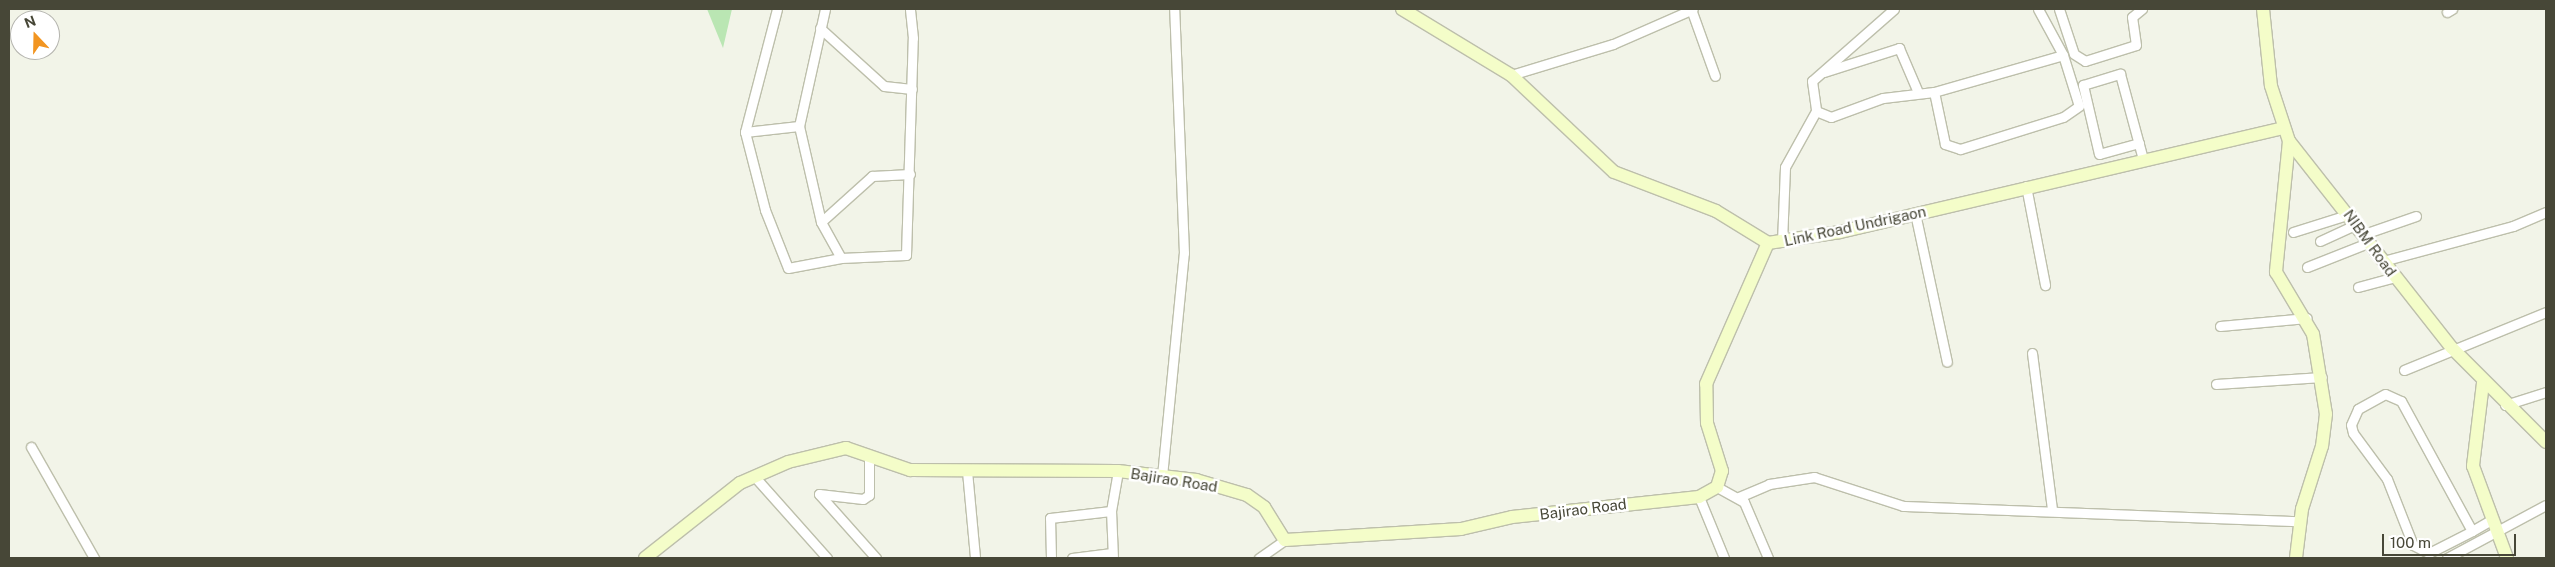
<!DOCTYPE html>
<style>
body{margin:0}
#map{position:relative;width:2555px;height:567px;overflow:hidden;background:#f2f4e8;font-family:"Public Sans",sans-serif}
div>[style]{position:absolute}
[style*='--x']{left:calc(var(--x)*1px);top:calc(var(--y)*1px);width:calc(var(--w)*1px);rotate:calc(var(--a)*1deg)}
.green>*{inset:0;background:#bae6b3}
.roads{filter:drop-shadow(1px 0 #bdbfab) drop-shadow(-1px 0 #bdbfab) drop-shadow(0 1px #bdbfab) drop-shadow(0 -1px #bdbfab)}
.street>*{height:9px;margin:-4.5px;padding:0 4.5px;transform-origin:4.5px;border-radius:4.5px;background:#fff}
.secondary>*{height:12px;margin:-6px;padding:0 6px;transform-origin:6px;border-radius:6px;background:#f4fdc9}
span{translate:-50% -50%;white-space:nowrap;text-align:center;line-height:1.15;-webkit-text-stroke:5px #fff;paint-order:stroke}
.street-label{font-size:15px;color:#474737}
.frame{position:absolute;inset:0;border:10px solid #474737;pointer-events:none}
.north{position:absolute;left:10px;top:10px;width:50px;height:50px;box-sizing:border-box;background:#fff;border:1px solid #b5b5af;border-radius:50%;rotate:339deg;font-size:14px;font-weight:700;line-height:20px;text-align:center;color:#474737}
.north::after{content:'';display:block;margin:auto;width:18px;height:22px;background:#f29521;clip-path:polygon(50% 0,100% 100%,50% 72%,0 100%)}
.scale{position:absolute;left:2382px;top:534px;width:134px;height:22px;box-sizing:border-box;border:2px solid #474737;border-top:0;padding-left:6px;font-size:15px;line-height:18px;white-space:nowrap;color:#474737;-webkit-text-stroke:4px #fff;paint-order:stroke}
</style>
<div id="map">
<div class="green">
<i style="clip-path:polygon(707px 9px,732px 9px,723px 48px)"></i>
</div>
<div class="roads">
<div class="street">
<i style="--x:777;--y:9;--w:127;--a:104.6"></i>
<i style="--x:745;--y:132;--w:81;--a:75.6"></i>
<i style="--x:765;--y:210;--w:62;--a:68.4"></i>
<i style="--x:788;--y:268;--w:54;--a:-10.7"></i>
<i style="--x:841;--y:258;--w:65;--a:-2.6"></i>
<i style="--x:906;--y:255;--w:217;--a:-88.2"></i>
<i style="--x:913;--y:38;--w:29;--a:-96"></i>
<i style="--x:825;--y:9;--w:120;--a:102.5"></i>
<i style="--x:799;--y:126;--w:98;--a:77.1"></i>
<i style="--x:821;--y:222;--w:41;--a:60.9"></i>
<i style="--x:1691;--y:9;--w:71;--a:70.3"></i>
<i style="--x:1894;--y:9;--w:109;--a:138.7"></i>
<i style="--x:1812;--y:81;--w:30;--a:82"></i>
<i style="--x:1816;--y:111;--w:16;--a:22"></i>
<i style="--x:1831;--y:117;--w:55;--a:-20.1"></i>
<i style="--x:1883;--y:98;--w:51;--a:-6.7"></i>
<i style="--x:2038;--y:9;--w:52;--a:61.5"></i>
<i style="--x:2063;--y:55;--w:53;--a:72.6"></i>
<i style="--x:2079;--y:106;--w:19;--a:145"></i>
<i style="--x:2063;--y:117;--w:108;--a:162.7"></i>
<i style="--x:1960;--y:149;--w:16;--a:-162"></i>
<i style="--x:1945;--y:144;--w:53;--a:-101.9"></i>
<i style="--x:1934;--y:92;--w:134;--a:-16"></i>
<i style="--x:2059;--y:9;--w:47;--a:71.6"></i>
<i style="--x:2074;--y:54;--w:13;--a:32"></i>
<i style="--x:2085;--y:61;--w:53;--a:-17.4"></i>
<i style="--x:2136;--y:45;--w:28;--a:-98"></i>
<i style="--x:2132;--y:17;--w:13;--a:-39"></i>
<i style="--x:2447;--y:12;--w:6;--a:-31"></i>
<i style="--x:820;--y:28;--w:86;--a:42.2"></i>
<i style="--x:884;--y:86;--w:28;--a:6"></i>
<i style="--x:1824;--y:72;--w:79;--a:-17.7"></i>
<i style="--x:1899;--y:48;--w:46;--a:66.8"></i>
<i style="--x:1511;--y:75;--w:107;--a:-16.9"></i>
<i style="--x:1613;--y:44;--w:87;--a:-23.6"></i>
<i style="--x:745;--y:132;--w:54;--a:-6.3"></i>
<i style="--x:2139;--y:143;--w:41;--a:164.6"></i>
<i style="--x:2099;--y:154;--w:71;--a:-103.1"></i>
<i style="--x:2083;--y:85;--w:39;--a:-17"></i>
<i style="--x:2120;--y:74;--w:88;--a:74.9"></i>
<i style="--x:2026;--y:186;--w:101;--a:79.1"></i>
<i style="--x:1915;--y:213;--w:152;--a:77.9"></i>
<i style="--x:821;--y:222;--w:69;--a:-42"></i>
<i style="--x:872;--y:176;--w:38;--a:-3"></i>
<i style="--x:2293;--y:232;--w:60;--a:-17.5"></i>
<i style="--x:2364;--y:234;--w:55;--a:-19.1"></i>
<i style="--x:2320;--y:241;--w:41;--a:-24.7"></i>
<i style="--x:1782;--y:242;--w:75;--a:-87.7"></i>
<i style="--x:1785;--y:167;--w:64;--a:-61"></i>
<i style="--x:2383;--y:261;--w:135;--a:-15.1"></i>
<i style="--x:2513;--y:226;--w:36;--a:-23"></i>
<i style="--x:2307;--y:267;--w:68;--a:-21.6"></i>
<i style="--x:2358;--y:287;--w:38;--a:-15"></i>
<i style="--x:2220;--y:326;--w:87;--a:-5.3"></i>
<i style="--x:2032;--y:353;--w:157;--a:82.7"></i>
<i style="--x:2404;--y:370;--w:153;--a:-22.2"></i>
<i style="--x:2216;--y:384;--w:106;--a:-3.8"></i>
<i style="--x:2505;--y:405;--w:43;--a:-17.6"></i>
<i style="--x:31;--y:447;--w:128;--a:60.4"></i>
<i style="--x:967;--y:471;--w:87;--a:84.7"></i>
<i style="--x:754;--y:476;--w:110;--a:48.3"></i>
<i style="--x:1162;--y:476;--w:224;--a:-84.4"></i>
<i style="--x:1184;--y:253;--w:244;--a:-92.3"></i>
<i style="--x:1717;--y:487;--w:31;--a:29"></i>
<i style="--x:1744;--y:502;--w:61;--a:66.8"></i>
<i style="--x:819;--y:494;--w:44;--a:6.5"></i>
<i style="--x:863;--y:499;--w:7;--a:-34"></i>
<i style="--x:869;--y:495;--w:40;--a:-90"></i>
<i style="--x:819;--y:494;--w:86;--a:48.3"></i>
<i style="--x:1699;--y:497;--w:66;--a:67.7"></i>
<i style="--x:1739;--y:497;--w:33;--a:-23"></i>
<i style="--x:1769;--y:484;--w:46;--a:-8.8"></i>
<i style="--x:1814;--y:477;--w:94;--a:18"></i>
<i style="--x:1903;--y:506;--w:397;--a:2.2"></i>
<i style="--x:2472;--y:531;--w:148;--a:-118.6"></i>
<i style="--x:2401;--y:401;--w:17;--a:-156"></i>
<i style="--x:2385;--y:394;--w:31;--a:151"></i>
<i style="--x:2358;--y:409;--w:17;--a:114"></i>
<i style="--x:2351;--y:425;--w:8;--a:76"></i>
<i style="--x:2353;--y:433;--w:57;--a:53.5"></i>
<i style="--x:2387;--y:479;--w:71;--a:68.5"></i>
<i style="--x:2413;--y:545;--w:18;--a:27"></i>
<i style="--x:2429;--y:553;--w:48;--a:-27.1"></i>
<i style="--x:2472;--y:531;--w:22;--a:-30"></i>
<i style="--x:1051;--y:558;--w:40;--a:-91.4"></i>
<i style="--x:1050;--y:518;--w:61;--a:-6.5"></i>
<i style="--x:1072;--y:558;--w:40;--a:-7.1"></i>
<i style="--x:1113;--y:558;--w:47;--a:-92.4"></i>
<i style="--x:1111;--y:511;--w:41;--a:-80.1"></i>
<i style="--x:1259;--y:558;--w:32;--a:-35"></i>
<i style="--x:2447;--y:558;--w:112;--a:-28.2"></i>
</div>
<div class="secondary">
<i style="--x:1402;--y:9;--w:127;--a:31.2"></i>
<i style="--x:1511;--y:75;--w:141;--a:43.3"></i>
<i style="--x:1614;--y:172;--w:109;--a:20.9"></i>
<i style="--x:1716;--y:211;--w:61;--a:31.6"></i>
<i style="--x:1768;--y:243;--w:73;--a:-8.7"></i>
<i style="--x:1840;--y:232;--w:455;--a:-13.2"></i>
<i style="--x:2263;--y:9;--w:77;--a:84.1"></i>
<i style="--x:2271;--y:86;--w:58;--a:71.9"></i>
<i style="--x:2289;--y:141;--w:263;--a:51.8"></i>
<i style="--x:2452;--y:348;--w:133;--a:45"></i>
<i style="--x:2289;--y:141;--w:132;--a:95.7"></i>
<i style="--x:2276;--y:272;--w:72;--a:59.2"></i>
<i style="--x:2313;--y:334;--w:81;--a:80.8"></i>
<i style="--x:2326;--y:414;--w:32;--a:97"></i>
<i style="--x:2322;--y:446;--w:66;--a:107.6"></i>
<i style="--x:2302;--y:509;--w:49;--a:97"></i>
<i style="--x:2483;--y:383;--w:84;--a:96.9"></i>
<i style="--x:2473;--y:466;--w:98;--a:69.7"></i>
<i style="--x:645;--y:558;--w:121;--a:-38.3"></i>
<i style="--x:740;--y:483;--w:52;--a:-23.6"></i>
<i style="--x:788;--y:462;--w:60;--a:-13.6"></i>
<i style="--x:846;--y:448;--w:68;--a:19"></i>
<i style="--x:910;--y:470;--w:208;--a:0.3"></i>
<i style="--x:1118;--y:471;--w:79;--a:6.6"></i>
<i style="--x:1196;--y:480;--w:53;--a:16.4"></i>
<i style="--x:1247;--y:495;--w:21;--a:35"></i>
<i style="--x:1264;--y:507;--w:39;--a:58"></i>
<i style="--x:1285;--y:540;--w:176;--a:-3.6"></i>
<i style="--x:1461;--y:529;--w:52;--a:-13.2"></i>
<i style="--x:1512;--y:517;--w:188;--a:-6.1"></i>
<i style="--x:1699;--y:497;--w:21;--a:-29"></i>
<i style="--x:1717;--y:487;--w:17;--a:-73"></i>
<i style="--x:1722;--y:471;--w:50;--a:-107.4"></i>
<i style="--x:1707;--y:423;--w:39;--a:-91"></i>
<i style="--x:1706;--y:384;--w:154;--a:-66.3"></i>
</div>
</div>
<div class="street-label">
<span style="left:1855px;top:226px;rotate:-12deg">Link Road Undrigaon</span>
<span style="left:2370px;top:243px;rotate:54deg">NIBM Road</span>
<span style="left:1174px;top:480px;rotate:9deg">Bajirao Road</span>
<span style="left:1583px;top:509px;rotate:-7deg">Bajirao Road</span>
</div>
<div class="frame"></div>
<div class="north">N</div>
<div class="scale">100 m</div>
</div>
